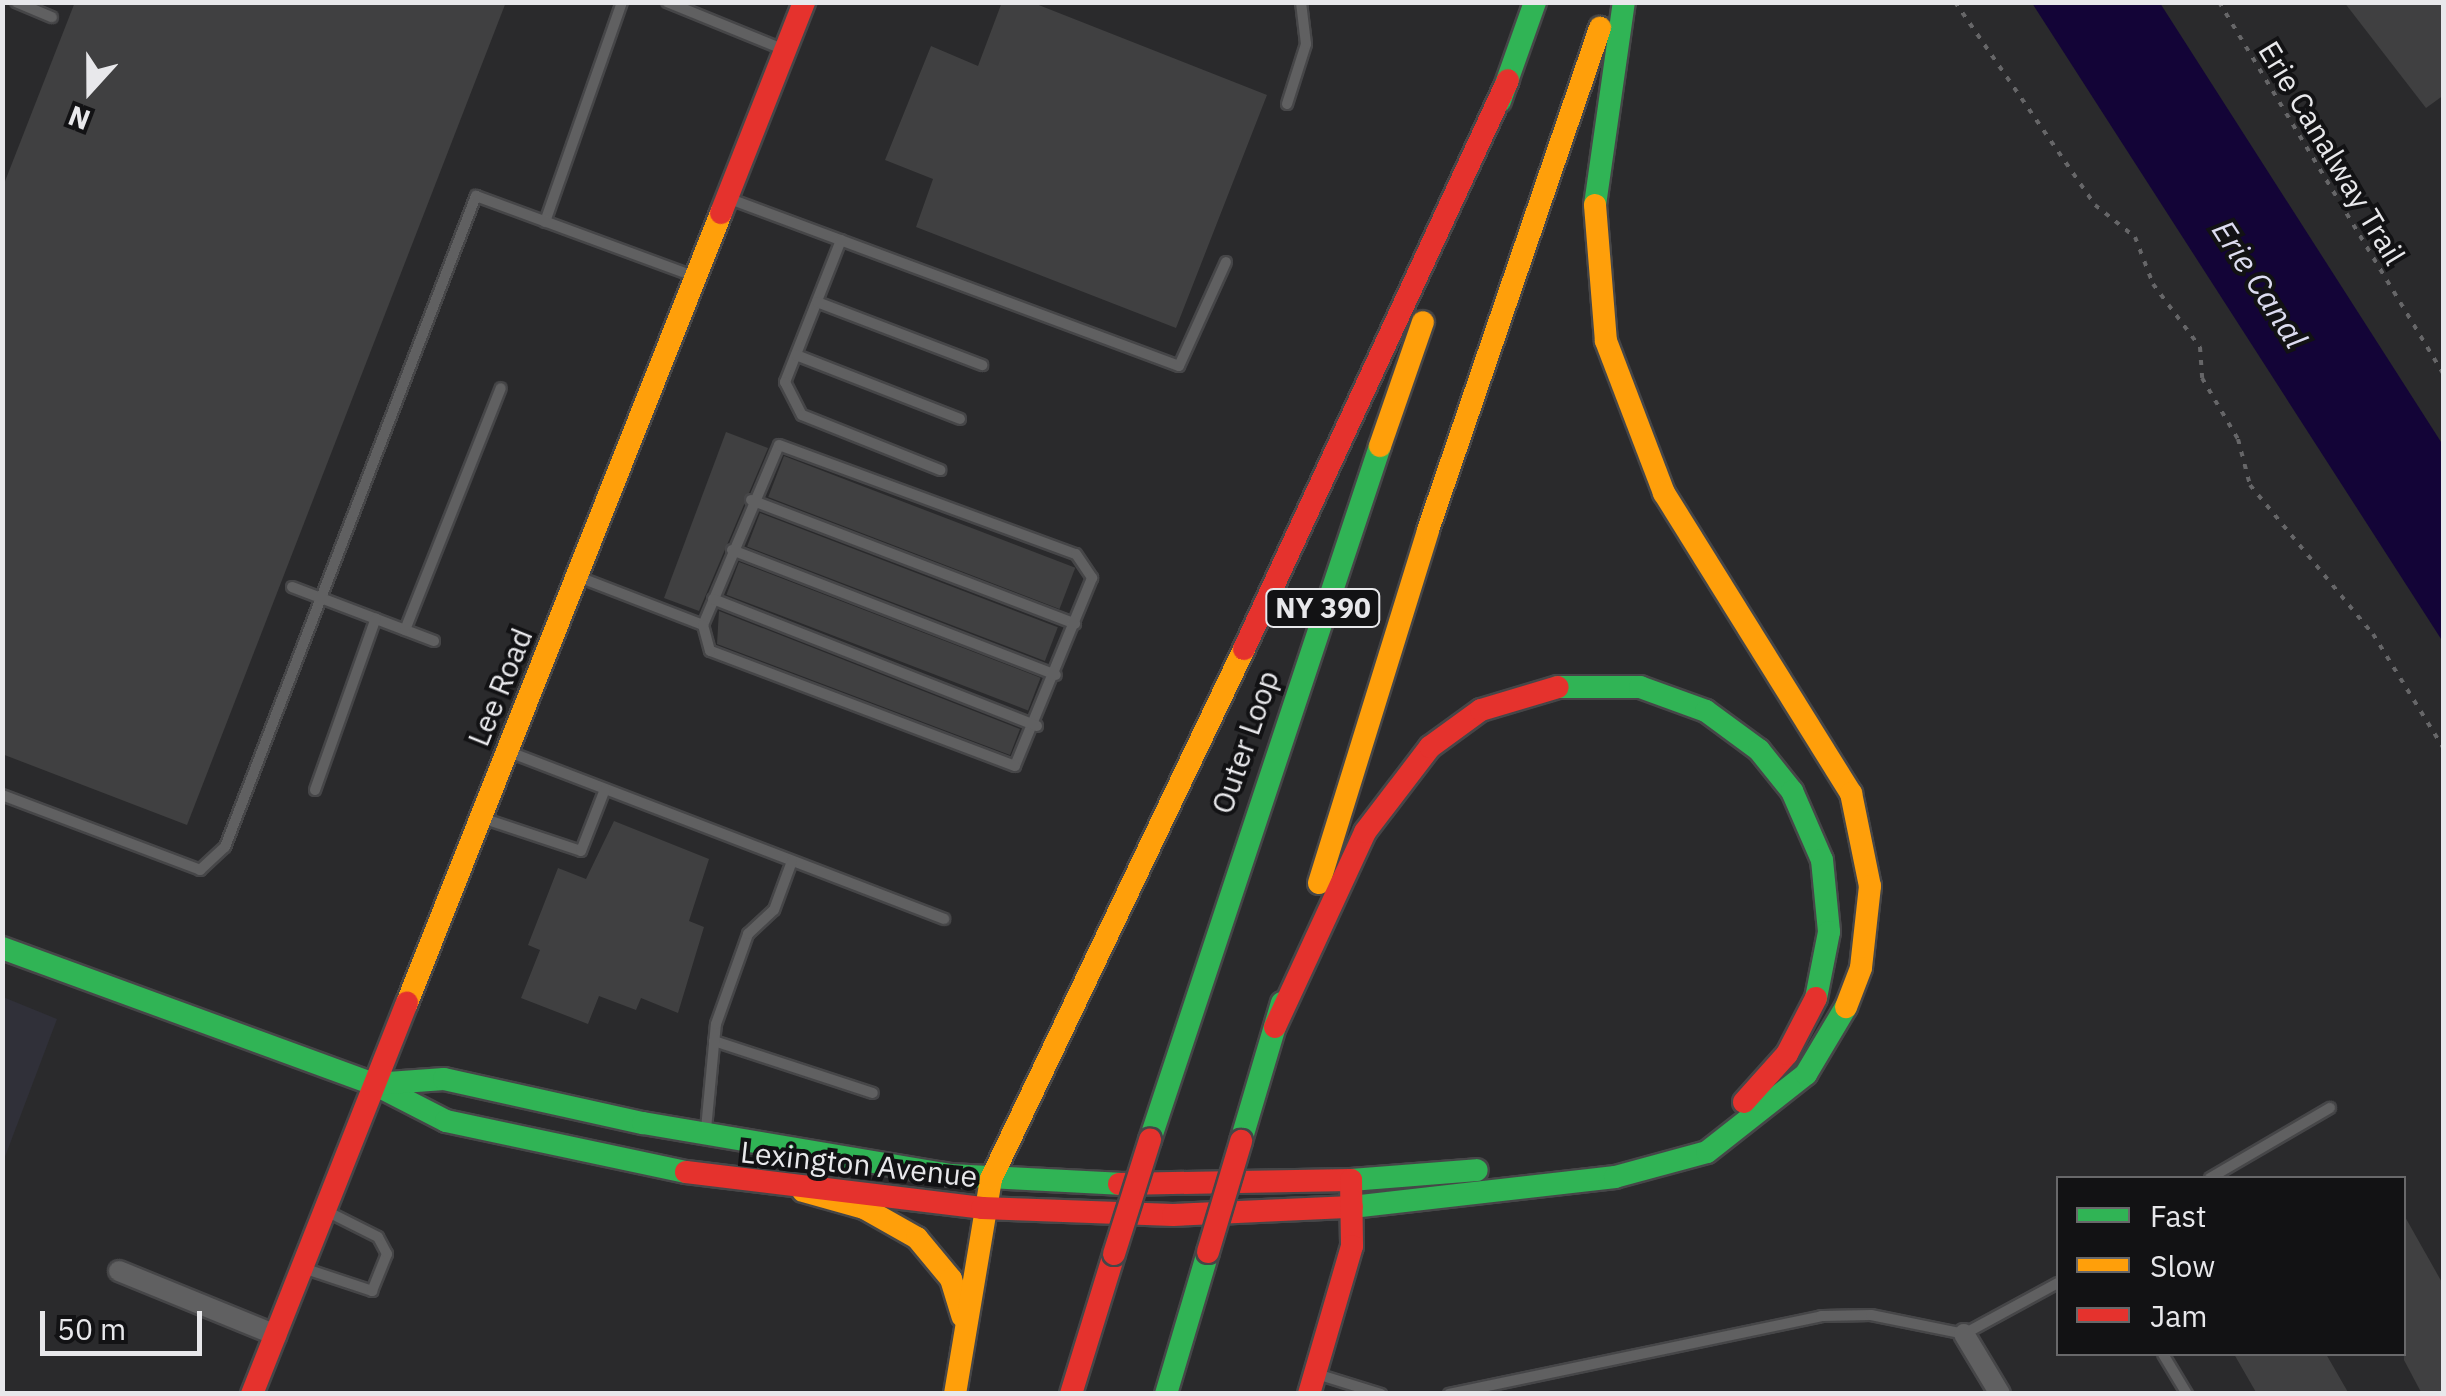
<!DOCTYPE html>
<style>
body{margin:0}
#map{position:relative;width:2446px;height:1396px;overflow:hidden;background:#2a2a2c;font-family:"IBM Plex Sans",sans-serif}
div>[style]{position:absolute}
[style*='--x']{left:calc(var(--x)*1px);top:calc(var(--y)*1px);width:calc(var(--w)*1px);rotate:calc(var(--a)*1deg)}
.built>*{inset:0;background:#303039}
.water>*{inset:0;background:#130437}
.building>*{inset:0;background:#404041;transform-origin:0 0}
.path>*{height:4px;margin-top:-2px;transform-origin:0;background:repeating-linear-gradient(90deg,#666668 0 5px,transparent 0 13px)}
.roads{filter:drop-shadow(2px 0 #464648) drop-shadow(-2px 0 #464648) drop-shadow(0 2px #464648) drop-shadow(0 -2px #464648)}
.lane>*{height:10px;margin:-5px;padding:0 5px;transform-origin:5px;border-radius:5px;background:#606061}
.street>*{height:20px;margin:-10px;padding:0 10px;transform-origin:10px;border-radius:10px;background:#606061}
.fast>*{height:22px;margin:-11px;padding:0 11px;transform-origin:11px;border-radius:11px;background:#30b455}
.slow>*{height:22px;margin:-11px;padding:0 11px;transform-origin:11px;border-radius:11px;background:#ff9f0a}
.jam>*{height:22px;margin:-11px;padding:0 11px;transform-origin:11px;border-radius:11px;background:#e5322d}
.bridges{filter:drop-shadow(2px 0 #464648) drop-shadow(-2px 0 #464648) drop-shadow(0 2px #464648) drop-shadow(0 -2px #464648)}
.jam-bridge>*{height:22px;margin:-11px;padding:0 11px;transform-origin:11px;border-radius:11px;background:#e5322d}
span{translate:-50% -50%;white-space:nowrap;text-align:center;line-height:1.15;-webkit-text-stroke:8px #121214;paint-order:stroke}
.shield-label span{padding:2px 8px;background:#121214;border:2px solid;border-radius:8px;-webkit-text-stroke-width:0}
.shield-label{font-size:28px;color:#e8e8eb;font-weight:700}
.street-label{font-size:30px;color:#e8e8eb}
.water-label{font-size:32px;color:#dcdcf0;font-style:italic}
.frame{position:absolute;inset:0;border:5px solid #e8e8eb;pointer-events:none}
.legend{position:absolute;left:2056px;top:1176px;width:350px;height:180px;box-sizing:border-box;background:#121214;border:2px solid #68686a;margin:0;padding:12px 18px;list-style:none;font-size:30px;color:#e8e8eb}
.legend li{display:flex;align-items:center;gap:20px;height:50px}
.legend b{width:50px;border:2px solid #68686a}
.north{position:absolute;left:40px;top:40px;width:100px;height:100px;-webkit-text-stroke:8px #121214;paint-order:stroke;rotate:201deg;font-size:28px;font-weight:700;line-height:40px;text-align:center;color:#e8e8eb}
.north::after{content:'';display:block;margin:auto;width:35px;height:45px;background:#e8e8eb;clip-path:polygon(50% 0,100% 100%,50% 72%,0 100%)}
.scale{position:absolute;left:40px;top:1311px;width:162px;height:45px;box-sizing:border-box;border:5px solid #e8e8eb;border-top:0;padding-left:12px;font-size:30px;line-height:35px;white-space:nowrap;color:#e8e8eb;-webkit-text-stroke:8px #121214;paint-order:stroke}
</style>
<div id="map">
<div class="built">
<i style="clip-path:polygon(3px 997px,57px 1019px,3px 1162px)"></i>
</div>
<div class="water">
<i style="clip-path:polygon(2032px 3px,2160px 3px,2443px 445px,2443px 642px)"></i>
</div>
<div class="building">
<i style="clip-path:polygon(75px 2px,506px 2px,187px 825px,2px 754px,2px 189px)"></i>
<i style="clip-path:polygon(1002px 2px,1031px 2px,1267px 95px,1176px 328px,916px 227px,933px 179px,885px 160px,931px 46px,978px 66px)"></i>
<i style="clip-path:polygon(2344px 2px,2444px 2px,2444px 95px,2426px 108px)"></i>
<i style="clip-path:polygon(726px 432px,768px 448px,699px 611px,664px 598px)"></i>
<i style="left:784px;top:456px;width:312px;height:44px;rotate:21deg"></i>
<i style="left:760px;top:513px;width:319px;height:36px;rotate:21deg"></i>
<i style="left:739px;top:562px;width:323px;height:35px;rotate:21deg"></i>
<i style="clip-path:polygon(719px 611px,1020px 729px,1010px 755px,717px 644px)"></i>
<i style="clip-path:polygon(614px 821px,709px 859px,689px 921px,704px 927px,678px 1013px,641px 998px,636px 1010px,599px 996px,588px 1024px,521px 998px,540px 950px,528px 945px,558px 868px,586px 879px)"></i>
<i style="clip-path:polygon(2404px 1215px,2444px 1286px,2444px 1394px,2422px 1394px,2404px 1360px)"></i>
<i style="clip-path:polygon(2234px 1354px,2326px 1354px,2349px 1394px,2257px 1394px)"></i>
</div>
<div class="path">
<i style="--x:1955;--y:2;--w:247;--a:55.4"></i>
<i style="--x:2095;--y:205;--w:51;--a:38.7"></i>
<i style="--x:2135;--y:237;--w:50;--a:69"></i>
<i style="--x:2153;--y:284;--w:79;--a:53.3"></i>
<i style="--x:2200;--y:347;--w:31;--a:86"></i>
<i style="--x:2202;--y:378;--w:71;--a:59.5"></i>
<i style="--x:2238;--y:439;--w:48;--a:75.4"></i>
<i style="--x:2250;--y:485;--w:193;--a:50.5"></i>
<i style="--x:2373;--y:634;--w:135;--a:58.3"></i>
<i style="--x:2219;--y:2;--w:436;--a:58.9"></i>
</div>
<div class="roads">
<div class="lane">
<i style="--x:16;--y:2;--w:39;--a:23"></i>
<i style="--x:667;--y:2;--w:124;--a:22.2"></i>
<i style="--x:1287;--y:104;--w:63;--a:-72.4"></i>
<i style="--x:1306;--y:44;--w:42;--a:-96.8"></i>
<i style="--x:730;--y:199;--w:479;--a:20.4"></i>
<i style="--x:1179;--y:366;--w:114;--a:-65.7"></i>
<i style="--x:545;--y:222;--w:233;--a:-70.7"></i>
<i style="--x:841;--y:240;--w:153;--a:111.5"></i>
<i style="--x:785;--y:382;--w:37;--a:63"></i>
<i style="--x:802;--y:415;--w:149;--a:21.7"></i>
<i style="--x:817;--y:302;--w:177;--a:20.9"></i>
<i style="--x:796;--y:355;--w:176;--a:21.3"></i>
<i style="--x:751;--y:500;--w:347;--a:20.9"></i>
<i style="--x:732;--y:550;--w:347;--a:21.1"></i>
<i style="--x:581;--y:578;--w:131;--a:21.1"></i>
<i style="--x:703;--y:625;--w:195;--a:-67.1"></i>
<i style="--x:779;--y:445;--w:316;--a:20.2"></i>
<i style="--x:1076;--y:554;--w:29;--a:56"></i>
<i style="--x:1092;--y:578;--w:203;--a:112.3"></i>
<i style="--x:1015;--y:766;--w:326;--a:-159.3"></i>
<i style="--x:710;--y:651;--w:27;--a:-105"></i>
<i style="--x:292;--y:587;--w:152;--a:20.8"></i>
<i style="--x:713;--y:599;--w:348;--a:21.4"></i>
<i style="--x:405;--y:630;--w:260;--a:-68.4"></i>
<i style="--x:512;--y:753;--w:463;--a:21"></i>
<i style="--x:315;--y:790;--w:182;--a:-70.5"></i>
<i style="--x:2;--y:795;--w:212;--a:20.7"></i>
<i style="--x:200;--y:870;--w:34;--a:-43"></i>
<i style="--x:225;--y:847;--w:698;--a:-68.92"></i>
<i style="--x:476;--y:196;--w:232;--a:20.2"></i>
<i style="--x:485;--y:819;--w:101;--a:18.4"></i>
<i style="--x:581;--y:851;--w:66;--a:-68.8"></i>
<i style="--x:714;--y:1041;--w:167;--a:18.1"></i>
<i style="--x:706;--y:1129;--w:105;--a:-84.6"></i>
<i style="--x:716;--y:1024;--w:96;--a:-70.4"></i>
<i style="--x:748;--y:934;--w:35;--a:-43"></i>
<i style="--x:774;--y:910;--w:52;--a:-69.8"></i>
<i style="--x:2210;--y:1178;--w:139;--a:-30.3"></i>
<i style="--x:306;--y:1269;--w:70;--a:18.4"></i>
<i style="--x:372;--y:1291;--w:40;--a:-68"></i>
<i style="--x:387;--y:1254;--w:19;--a:-118"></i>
<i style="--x:378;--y:1237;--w:54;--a:-153.4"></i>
<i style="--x:2163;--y:1354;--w:47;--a:59"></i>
<i style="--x:1320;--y:1375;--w:64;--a:17.3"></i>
<i style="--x:1449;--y:1394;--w:380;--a:-11.8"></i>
<i style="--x:1821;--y:1316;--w:50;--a:-1.1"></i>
<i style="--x:1871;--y:1315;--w:95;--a:11.5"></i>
<i style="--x:1964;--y:1334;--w:107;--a:-28.5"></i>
</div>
<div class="street">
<i style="--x:119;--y:1271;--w:170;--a:22.2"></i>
<i style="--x:1964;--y:1334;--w:70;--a:59"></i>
</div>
<div class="fast">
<i style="--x:1500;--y:101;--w:105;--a:-70.5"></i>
<i style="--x:1595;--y:205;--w:205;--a:-81.9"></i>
<i style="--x:1558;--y:687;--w:82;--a:0"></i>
<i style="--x:1640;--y:687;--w:70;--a:20"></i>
<i style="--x:1706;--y:711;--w:66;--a:36.3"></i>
<i style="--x:1759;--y:750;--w:53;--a:51.2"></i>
<i style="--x:1792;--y:791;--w:75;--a:66.5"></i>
<i style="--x:1822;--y:860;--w:72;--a:84.4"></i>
<i style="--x:1829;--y:932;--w:67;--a:101.1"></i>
<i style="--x:2;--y:948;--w:396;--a:20.1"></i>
<i style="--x:374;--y:1084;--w:81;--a:27.2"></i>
<i style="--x:446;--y:1121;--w:245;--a:12"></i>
<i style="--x:374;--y:1084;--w:70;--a:-4.1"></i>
<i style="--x:444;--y:1079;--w:204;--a:12.5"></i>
<i style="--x:643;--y:1123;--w:311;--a:9.6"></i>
<i style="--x:950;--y:1175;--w:169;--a:3"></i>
<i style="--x:1150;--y:1140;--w:731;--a:-71.66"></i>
<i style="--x:1241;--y:1141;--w:144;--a:-73.5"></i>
<i style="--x:1351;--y:1180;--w:126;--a:-4.5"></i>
<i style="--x:1352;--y:1207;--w:265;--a:-6.5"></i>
<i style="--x:1615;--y:1177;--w:95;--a:-15.2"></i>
<i style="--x:1707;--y:1152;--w:126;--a:-38.2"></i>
<i style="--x:1806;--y:1074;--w:78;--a:-59.2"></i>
<i style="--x:1166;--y:1394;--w:148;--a:-73.5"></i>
</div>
<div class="slow">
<i style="--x:1595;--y:205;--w:136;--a:85.4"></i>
<i style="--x:1606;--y:341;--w:163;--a:69.1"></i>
<i style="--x:1664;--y:493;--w:354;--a:58.1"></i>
<i style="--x:1851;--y:793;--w:95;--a:78.5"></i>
<i style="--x:1870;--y:886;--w:82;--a:96.3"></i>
<i style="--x:1861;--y:968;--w:42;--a:111"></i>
<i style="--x:1380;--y:446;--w:131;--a:-70.9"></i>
<i style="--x:1319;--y:883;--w:369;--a:-72.8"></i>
<i style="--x:1428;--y:530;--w:531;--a:-71.09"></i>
<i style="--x:407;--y:1003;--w:850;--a:-68.32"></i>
<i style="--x:803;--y:1191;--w:63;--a:15.6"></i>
<i style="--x:864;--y:1208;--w:61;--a:29.5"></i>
<i style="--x:917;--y:1238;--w:53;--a:50.3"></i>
<i style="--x:951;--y:1279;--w:39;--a:73"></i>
<i style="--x:955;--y:1394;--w:218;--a:-80.5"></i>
<i style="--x:991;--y:1179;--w:587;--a:-64.48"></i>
</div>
<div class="jam">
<i style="--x:721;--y:213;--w:227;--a:-68.5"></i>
<i style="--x:1244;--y:649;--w:627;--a:-65.11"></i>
<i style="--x:1275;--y:1027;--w:215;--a:-65.2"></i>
<i style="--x:1365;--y:832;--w:107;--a:-52.6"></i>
<i style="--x:1430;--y:747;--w:63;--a:-36"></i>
<i style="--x:1481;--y:710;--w:80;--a:-16.6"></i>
<i style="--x:1744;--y:1102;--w:64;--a:-48.1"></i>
<i style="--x:1787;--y:1054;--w:63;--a:-62.6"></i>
<i style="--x:686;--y:1172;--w:298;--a:6.9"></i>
<i style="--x:982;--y:1208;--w:191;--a:2.1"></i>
<i style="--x:1173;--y:1215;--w:179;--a:-2.6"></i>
<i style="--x:1119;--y:1184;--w:232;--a:-1"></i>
<i style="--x:1351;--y:1180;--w:66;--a:89.1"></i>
<i style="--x:1352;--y:1246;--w:154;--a:106.2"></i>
<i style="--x:252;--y:1394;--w:421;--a:-68.4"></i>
<i style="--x:1071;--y:1394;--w:146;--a:-72.9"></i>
</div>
</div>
<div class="bridges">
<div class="jam-bridge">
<i style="--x:1208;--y:1252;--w:116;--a:-73.4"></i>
<i style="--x:1114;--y:1254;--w:120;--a:-72.5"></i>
</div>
</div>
<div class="shield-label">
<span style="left:1323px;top:608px">NY 390</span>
</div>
<div class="street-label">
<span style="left:2332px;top:153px;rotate:59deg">Erie Canalway Trail</span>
<span style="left:500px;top:687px;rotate:-68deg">Lee Road</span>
<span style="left:1245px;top:742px;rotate:-71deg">Outer Loop</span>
<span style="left:859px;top:1164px;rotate:6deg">Lexington Avenue</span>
</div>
<div class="water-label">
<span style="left:2260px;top:284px;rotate:57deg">Erie Canal</span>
</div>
<div class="frame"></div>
<ul class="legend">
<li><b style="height:12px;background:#30b455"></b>Fast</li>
<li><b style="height:12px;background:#ff9f0a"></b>Slow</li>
<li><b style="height:12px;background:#e5322d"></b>Jam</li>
</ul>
<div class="north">N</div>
<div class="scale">50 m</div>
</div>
